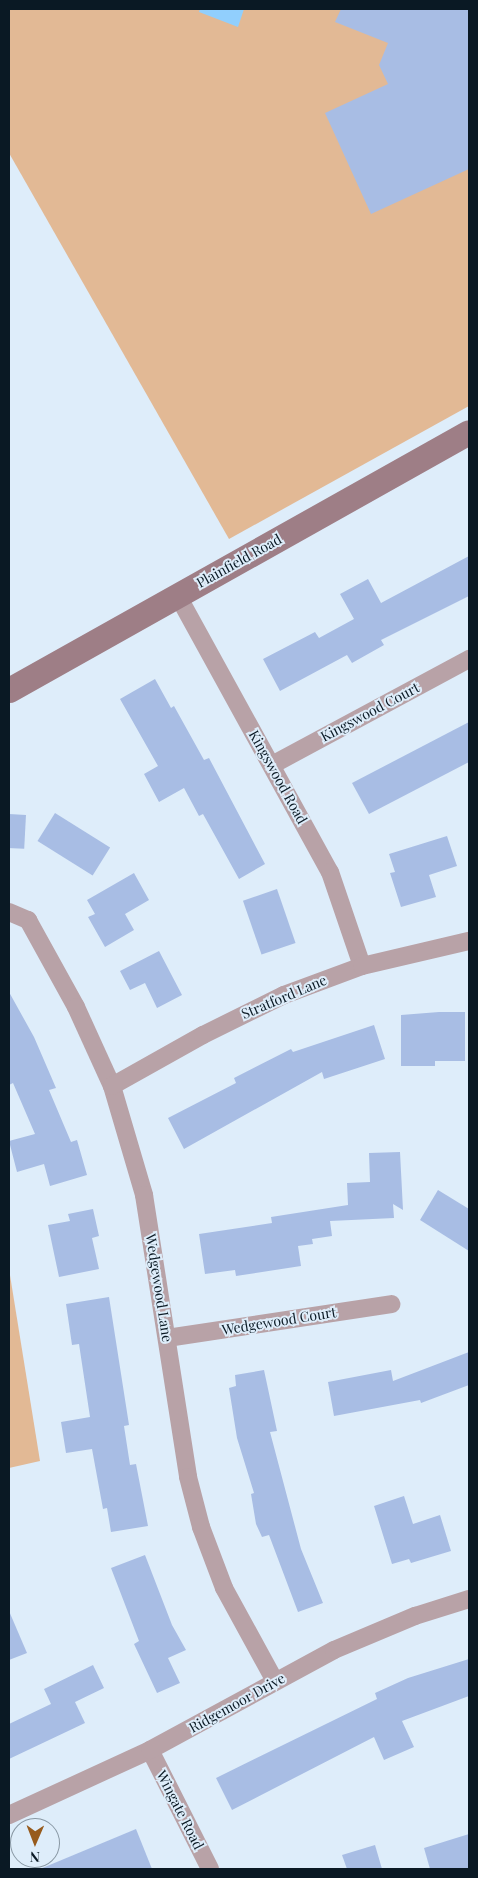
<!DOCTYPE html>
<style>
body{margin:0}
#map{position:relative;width:478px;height:1878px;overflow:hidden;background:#deedfa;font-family:"Playfair Display",serif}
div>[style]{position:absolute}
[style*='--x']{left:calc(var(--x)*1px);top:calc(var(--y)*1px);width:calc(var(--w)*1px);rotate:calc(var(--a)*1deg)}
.green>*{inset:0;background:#e2b995}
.water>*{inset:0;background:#91cffd}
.building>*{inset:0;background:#a8bde4;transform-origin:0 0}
.street>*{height:18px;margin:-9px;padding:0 9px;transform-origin:9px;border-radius:9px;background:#b8a2a7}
.secondary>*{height:25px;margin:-12.5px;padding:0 12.5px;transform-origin:12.5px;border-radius:12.5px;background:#9e7e86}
span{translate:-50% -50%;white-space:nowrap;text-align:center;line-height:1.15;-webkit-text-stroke:4px #deedfa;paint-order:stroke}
.street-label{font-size:14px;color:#0a1924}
.frame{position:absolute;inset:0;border:10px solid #0a1924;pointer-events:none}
.north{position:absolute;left:10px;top:1818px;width:50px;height:50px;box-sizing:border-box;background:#deedfa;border:1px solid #8998a4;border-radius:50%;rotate:181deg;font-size:14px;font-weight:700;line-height:20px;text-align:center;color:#0a1924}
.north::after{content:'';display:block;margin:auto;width:18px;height:22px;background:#975b1d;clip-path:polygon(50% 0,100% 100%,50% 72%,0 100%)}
</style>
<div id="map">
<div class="green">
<i style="clip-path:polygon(9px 9px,469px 9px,469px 406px,229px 539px,9px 153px)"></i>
<i style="clip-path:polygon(9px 1269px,40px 1461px,9px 1468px)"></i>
</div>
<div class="water">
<i style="clip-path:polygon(200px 9px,244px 9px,238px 27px,199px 12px)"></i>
</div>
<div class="building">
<i style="clip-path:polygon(341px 9px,469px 9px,469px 169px,371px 214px,325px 113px,388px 84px,379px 65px,388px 43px,335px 22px)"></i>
<i style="clip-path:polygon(469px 556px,469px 596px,381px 640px,384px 645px,352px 663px,347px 655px,280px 691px,263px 659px,315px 632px,319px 638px,354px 619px,340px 594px,368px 579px,381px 603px)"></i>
<i style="clip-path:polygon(155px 679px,171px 708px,174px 706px,204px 760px,209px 758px,265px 864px,239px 879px,203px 814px,199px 816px,184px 788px,159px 802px,144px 774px,158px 766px,120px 699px)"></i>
<i style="clip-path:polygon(469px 722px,469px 762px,369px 814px,352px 783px)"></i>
<i style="left:55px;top:813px;width:65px;height:33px;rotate:32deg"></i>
<i style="left:9px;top:814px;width:17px;height:34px;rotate:3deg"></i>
<i style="clip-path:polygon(447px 836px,457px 866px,429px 875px,436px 897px,401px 907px,390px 873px,395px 872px,389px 854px)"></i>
<i style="clip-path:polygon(134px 873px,149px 900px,125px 914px,134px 930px,105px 947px,88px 917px,95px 914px,87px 900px)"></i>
<i style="left:277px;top:889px;width:57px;height:36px;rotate:71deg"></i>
<i style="clip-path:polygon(159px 951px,182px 995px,157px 1008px,145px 983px,130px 990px,120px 971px)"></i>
<i style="clip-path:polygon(9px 992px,34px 1037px,56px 1088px,49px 1090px,71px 1142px,77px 1140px,87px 1175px,50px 1186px,44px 1164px,17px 1172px,9px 1141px,35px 1134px,13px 1083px,9px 1085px)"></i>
<i style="clip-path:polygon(439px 1012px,465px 1012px,465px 1061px,435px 1061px,435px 1066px,401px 1066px,401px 1015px)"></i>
<i style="clip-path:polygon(374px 1025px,385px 1059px,324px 1079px,322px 1072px,184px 1149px,168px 1118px,236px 1083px,234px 1078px,291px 1049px,293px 1052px)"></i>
<i style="clip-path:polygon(400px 1152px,403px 1210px,393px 1204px,394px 1218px,330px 1221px,332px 1236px,312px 1239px,313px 1244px,298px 1246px,301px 1266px,236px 1276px,235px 1270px,205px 1274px,199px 1234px,272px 1223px,271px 1217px,348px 1205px,347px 1183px,370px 1182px,369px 1153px)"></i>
<i style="clip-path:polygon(438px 1190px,469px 1209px,469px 1251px,420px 1220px)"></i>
<i style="clip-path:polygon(93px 1209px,99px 1236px,92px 1238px,99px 1269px,59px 1277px,48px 1225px,70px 1221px,68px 1214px)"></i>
<i style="clip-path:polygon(109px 1297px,129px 1425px,124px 1426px,130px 1465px,136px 1464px,148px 1526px,111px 1532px,107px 1508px,103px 1509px,92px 1449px,66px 1453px,61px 1422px,90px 1417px,79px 1344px,72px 1345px,66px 1304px)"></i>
<i style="clip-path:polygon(469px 1352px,469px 1385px,421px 1403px,420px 1400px,334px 1416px,328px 1382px,391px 1370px,393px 1381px)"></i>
<i style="clip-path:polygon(264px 1370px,277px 1431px,270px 1432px,301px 1549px,323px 1603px,298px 1612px,269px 1535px,262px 1537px,256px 1524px,251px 1494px,254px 1493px,237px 1438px,229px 1388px,236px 1386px,235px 1375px)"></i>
<i style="clip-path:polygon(404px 1496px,413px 1524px,440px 1515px,451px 1551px,411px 1563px,409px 1559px,392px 1564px,374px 1506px)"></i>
<i style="clip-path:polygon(145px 1555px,172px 1625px,186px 1650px,168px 1658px,180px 1683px,157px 1693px,134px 1644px,139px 1641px,111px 1568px)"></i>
<i style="clip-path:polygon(9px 1611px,27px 1653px,9px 1660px)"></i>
<i style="clip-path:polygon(469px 1659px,469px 1696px,402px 1721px,414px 1747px,384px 1760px,374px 1737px,232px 1810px,216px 1778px,377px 1699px,375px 1693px,408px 1678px)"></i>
<i style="clip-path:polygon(93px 1665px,104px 1688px,75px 1702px,85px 1723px,9px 1759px,9px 1724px,51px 1704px,44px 1689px)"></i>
<i style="clip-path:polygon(136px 1829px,152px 1869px,40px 1869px)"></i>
<i style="clip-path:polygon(469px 1834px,469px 1869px,430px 1869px,424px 1848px)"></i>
<i style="clip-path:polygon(375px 1845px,382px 1869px,347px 1869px,342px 1855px)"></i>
</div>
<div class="street">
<i style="--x:178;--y:596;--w:315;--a:61.2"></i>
<i style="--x:330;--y:872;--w:99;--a:71.2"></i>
<i style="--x:272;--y:765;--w:224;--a:-28.3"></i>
<i style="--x:9;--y:912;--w:21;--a:23"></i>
<i style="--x:28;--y:920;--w:99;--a:61.1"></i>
<i style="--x:76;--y:1007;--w:87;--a:65.5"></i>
<i style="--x:112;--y:1086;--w:114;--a:73.6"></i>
<i style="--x:144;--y:1195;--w:285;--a:81.1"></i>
<i style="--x:188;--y:1477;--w:52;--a:75.4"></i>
<i style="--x:201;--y:1527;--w:65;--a:69.3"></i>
<i style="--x:224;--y:1588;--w:106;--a:61.3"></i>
<i style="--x:112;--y:1086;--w:104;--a:-29.3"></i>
<i style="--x:203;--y:1035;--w:90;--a:-26.3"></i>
<i style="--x:284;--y:995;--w:83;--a:-20.4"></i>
<i style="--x:362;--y:966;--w:110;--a:-13.2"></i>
<i style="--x:167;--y:1338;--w:227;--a:-8.6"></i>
<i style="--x:150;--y:1750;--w:133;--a:63.2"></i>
<i style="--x:9;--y:1815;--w:155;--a:-24.7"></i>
<i style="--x:150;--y:1750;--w:209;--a:-28.5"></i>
<i style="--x:334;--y:1650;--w:88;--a:-22.8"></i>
<i style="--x:415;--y:1616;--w:57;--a:-17.5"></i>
</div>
<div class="secondary">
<i style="--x:9;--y:690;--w:527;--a:-29.29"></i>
</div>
<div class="street-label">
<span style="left:239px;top:561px;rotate:-29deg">Plainfield Road</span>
<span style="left:370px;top:712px;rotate:-28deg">Kingswood Court</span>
<span style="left:278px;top:777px;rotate:61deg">Kingswood Road</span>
<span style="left:284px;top:997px;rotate:-23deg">Stratford Lane</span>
<span style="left:159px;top:1288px;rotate:81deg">Wedgewood Lane</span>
<span style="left:279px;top:1321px;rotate:-9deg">Wedgewood Court</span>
<span style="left:237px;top:1703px;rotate:-29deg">Ridgemoor Drive</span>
<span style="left:180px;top:1810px;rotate:63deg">Wingate Road</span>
</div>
<div class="frame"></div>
<div class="north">N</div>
</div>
